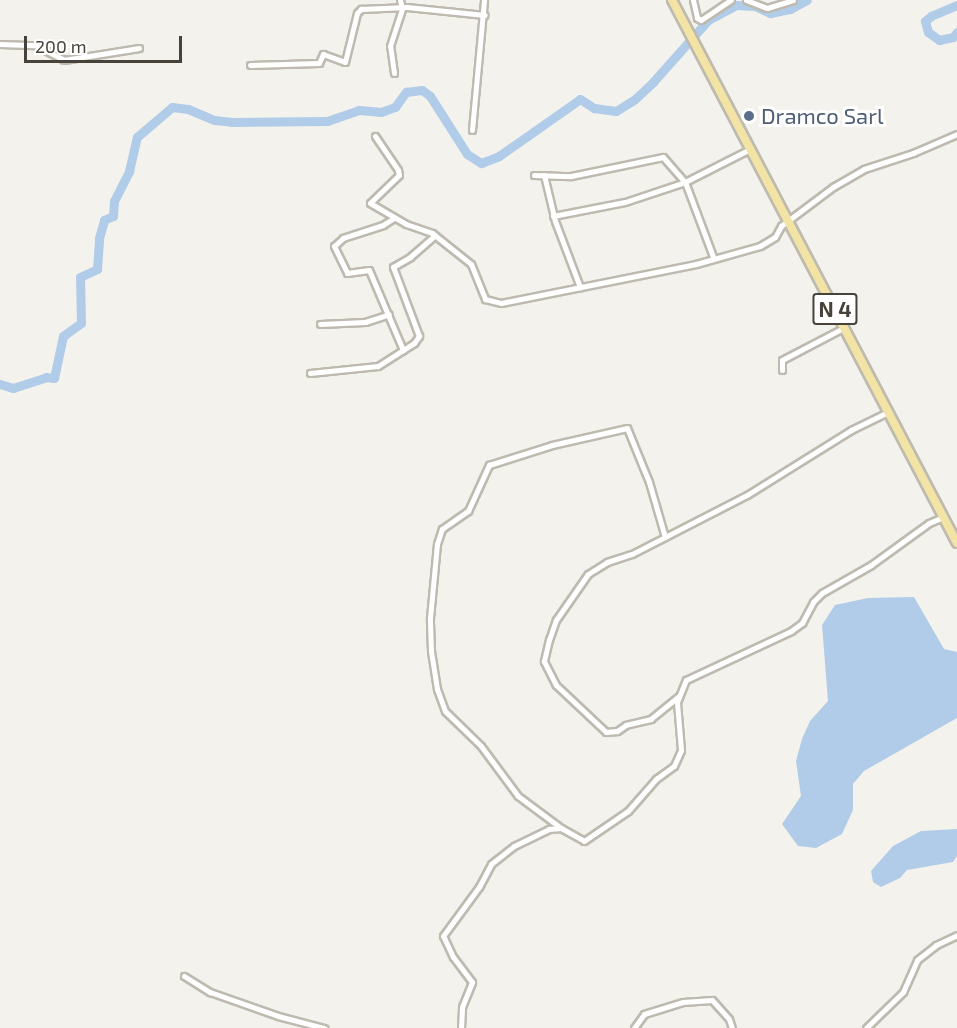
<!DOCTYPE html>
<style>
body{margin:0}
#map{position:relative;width:957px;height:1028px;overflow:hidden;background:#f4f2ec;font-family:"Exo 2",sans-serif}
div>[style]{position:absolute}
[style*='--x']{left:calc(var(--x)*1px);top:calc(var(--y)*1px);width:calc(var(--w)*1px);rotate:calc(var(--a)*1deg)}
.water>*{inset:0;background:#b0cce9}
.river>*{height:9px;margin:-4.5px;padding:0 4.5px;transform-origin:4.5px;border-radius:4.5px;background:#b0cce9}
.roads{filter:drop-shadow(2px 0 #bebaaf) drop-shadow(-2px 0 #bebaaf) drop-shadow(0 2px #bebaaf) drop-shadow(0 -2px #bebaaf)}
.street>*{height:5px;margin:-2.5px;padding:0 2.5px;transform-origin:2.5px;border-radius:2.5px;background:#fff}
.primary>*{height:8px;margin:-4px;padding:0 4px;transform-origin:4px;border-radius:4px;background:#f3e4a6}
.dots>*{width:16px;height:16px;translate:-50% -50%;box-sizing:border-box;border:3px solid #fff;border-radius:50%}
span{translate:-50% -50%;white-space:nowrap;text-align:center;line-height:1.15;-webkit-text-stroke:6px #fff;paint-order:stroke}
.shield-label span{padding:2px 4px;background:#fff;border:2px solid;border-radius:4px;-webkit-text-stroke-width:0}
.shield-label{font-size:21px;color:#47433a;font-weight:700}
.service-label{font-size:22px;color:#4e5e75}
.left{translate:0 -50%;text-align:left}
.scale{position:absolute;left:24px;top:36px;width:158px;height:27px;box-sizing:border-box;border:3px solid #47433a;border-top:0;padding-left:8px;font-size:18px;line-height:21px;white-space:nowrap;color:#47433a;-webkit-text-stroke:4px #fff;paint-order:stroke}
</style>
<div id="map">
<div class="water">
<i style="clip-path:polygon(914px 597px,944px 649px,957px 652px,957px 718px,864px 771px,853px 784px,853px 810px,842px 834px,816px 848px,798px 846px,782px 824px,801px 796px,796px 761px,802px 739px,810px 721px,828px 701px,822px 625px,835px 605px,868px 598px)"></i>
<i style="clip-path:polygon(957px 829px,957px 856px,953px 862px,907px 870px,900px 878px,881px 887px,873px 882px,871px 871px,893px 846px,921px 831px)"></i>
</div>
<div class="river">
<i style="--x:957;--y:5;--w:28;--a:157"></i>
<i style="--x:931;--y:16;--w:8;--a:140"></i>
<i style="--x:925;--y:21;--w:11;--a:75"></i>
<i style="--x:928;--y:32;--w:14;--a:36"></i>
<i style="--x:939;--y:40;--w:14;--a:-12"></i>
<i style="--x:953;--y:37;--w:6;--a:-51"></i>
<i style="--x:0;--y:384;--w:14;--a:17"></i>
<i style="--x:13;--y:388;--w:35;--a:-18"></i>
<i style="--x:46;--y:377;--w:8;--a:7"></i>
<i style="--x:54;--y:378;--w:43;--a:-77.9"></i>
<i style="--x:63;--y:336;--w:22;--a:-36"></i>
<i style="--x:81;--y:323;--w:46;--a:-91.2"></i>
<i style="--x:80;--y:277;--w:19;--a:-25"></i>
<i style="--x:97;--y:269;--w:31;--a:-86"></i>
<i style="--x:99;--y:238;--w:19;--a:-74"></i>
<i style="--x:104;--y:220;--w:10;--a:-24"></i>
<i style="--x:113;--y:216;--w:15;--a:-86"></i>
<i style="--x:114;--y:201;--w:34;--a:-63"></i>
<i style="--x:129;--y:171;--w:35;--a:-77"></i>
<i style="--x:137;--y:137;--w:46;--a:-40.6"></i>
<i style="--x:172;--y:107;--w:16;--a:7"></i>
<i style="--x:188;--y:109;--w:28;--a:23"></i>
<i style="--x:214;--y:120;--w:18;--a:6"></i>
<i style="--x:232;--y:122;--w:95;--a:-0.6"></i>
<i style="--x:327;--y:121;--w:34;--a:-19"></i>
<i style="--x:359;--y:110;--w:22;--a:5"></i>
<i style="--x:381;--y:112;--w:15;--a:-20"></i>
<i style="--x:395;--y:107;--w:19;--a:-54"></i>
<i style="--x:406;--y:92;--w:16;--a:-7"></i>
<i style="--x:422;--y:90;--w:10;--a:37"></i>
<i style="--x:430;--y:96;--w:69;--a:57.5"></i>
<i style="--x:467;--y:154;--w:17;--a:33"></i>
<i style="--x:481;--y:163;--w:19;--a:-21"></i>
<i style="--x:499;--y:156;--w:99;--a:-35.1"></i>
<i style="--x:580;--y:99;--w:17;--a:33"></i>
<i style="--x:594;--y:108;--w:22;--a:8"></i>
<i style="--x:616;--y:111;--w:22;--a:-32"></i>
<i style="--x:635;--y:99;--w:25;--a:-43"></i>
<i style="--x:653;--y:82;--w:83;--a:-48.4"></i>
<i style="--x:708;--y:20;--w:32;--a:-28"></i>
<i style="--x:736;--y:5;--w:19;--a:3"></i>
<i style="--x:755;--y:6;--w:17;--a:25"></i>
<i style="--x:770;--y:13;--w:20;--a:-11"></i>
<i style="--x:790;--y:9;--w:19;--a:-28"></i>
</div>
<div class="roads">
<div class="street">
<i style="--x:693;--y:0;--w:18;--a:77"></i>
<i style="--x:697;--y:18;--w:4;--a:27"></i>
<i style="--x:701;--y:20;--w:36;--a:-34"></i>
<i style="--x:746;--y:0;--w:22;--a:21"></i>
<i style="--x:767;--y:8;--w:27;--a:-17"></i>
<i style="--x:0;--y:44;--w:35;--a:2"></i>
<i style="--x:35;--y:45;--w:33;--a:27"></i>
<i style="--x:64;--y:60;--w:76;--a:-9.1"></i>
<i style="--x:250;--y:65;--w:69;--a:-1.7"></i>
<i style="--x:319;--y:63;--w:10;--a:-66"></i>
<i style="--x:323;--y:54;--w:23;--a:20"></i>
<i style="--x:345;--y:62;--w:50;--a:-76.2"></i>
<i style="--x:357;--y:13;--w:6;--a:-45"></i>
<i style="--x:361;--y:9;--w:46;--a:-2.5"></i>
<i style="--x:407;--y:7;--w:78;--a:5.9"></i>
<i style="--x:394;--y:73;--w:27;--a:-98"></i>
<i style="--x:390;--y:46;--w:40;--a:-72"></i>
<i style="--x:402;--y:8;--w:8;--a:-104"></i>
<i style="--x:472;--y:130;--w:131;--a:-84.7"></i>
<i style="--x:375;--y:136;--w:41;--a:55.9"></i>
<i style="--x:398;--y:170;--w:5;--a:79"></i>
<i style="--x:399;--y:175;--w:40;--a:136"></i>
<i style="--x:370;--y:203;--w:42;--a:30.3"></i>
<i style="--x:406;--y:224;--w:28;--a:19"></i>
<i style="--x:432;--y:233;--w:50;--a:38.5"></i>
<i style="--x:471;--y:264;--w:38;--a:68"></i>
<i style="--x:485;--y:299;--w:16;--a:14"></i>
<i style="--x:501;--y:303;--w:199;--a:-11.3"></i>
<i style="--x:696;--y:264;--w:66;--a:-15.7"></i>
<i style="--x:760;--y:246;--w:17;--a:-31"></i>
<i style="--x:775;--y:237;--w:13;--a:-61"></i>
<i style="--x:781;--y:226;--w:65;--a:-36.9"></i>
<i style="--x:833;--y:187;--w:36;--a:-30"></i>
<i style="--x:864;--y:169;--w:52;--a:-18.1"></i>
<i style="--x:913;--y:153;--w:48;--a:-23.4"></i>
<i style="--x:534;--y:175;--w:37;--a:2"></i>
<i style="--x:571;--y:176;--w:94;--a:-11.7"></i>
<i style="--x:663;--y:157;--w:33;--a:49"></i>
<i style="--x:685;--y:182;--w:82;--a:69.4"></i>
<i style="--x:544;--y:175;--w:47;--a:76.6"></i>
<i style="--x:555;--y:221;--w:71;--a:69.3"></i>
<i style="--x:553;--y:216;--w:73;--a:-11"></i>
<i style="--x:625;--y:202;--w:63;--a:-18.4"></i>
<i style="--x:685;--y:182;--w:73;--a:-26.9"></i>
<i style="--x:394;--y:218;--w:13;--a:148"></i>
<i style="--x:383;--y:225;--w:42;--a:162"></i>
<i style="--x:343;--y:238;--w:12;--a:138"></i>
<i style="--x:334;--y:246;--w:30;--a:64"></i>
<i style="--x:347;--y:273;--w:22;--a:-8"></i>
<i style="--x:369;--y:270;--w:87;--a:67"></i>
<i style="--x:320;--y:324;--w:45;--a:-2.5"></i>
<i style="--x:365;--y:322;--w:25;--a:-18"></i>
<i style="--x:782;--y:370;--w:10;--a:-90"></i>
<i style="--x:782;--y:360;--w:71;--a:-27.6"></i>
<i style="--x:310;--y:373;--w:68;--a:-5.9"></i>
<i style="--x:378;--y:366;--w:43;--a:-32.6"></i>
<i style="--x:414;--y:343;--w:9;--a:-54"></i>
<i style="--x:419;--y:336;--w:74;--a:-110.6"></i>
<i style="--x:393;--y:267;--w:20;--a:-30"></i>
<i style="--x:410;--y:257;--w:33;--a:-41"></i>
<i style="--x:679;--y:696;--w:36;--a:141"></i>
<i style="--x:651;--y:719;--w:26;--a:167"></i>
<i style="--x:626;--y:725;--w:11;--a:146"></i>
<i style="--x:617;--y:731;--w:11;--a:175"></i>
<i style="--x:606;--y:732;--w:69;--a:-136.8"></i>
<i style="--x:556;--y:685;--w:27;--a:-117"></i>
<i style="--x:544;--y:661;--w:22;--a:-77"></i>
<i style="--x:549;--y:640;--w:21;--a:-71"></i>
<i style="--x:556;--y:620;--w:56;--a:-55.2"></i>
<i style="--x:588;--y:574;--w:22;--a:-32"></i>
<i style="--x:607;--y:562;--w:26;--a:-18"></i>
<i style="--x:632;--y:554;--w:129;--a:-27.2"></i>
<i style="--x:747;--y:495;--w:123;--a:-32"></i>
<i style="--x:851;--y:430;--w:41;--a:-25.9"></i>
<i style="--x:561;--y:828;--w:54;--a:-143.3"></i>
<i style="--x:518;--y:796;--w:62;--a:-126.5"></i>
<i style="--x:481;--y:746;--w:50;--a:-135.8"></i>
<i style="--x:445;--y:711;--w:23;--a:-110"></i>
<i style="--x:437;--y:689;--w:38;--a:-99"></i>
<i style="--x:431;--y:651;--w:33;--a:-92"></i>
<i style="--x:430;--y:618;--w:74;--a:-84.6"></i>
<i style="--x:437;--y:544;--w:16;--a:-72"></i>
<i style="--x:442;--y:529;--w:32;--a:-35"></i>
<i style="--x:468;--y:511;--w:51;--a:-65.5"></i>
<i style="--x:489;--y:465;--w:66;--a:-17.6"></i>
<i style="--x:552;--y:445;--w:77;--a:-12.8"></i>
<i style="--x:627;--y:428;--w:58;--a:67.8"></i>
<i style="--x:649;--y:482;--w:57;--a:73.8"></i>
<i style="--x:184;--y:976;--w:31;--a:32"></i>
<i style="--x:210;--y:992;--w:72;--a:19.4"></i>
<i style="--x:278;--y:1016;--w:48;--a:14.6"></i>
<i style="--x:461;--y:1028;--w:21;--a:-87"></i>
<i style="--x:462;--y:1007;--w:27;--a:-68"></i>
<i style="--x:472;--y:982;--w:31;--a:-127"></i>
<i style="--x:453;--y:957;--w:23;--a:-115"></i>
<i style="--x:443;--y:936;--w:61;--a:-53.7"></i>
<i style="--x:479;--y:887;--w:26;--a:-62"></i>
<i style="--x:491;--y:864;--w:29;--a:-38"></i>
<i style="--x:514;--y:846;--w:39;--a:-26"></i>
<i style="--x:549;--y:829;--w:12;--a:-5"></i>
<i style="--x:561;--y:828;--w:26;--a:29"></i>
<i style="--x:584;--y:841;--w:53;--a:-34.3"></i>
<i style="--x:628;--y:811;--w:43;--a:-48.8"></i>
<i style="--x:656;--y:779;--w:22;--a:-36"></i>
<i style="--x:674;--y:766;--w:17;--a:-66"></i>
<i style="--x:681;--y:750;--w:48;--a:-94.8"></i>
<i style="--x:677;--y:702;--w:24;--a:-68"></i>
<i style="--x:686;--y:680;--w:116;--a:-25"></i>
<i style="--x:791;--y:631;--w:14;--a:-36"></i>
<i style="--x:802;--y:623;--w:24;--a:-62"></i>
<i style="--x:813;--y:602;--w:13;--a:-45"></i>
<i style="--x:822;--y:593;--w:56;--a:-29.7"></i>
<i style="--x:871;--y:565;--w:72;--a:-35.9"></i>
<i style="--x:929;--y:523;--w:15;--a:-23"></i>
<i style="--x:634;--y:1028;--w:17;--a:-54"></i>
<i style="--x:644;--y:1014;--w:41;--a:-17.1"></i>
<i style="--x:683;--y:1002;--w:29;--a:-4"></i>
<i style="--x:712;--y:1000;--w:25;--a:48"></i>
<i style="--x:729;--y:1019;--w:9;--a:72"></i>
<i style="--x:866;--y:1028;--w:52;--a:-44.2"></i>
<i style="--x:903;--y:992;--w:35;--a:-66"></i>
<i style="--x:917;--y:960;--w:24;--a:-38"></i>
<i style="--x:936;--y:945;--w:23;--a:-25"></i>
</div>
<div class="primary">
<i style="--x:672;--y:0;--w:613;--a:62.31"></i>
</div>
</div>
<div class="dots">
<i style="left:749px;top:116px;background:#5c6f8a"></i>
</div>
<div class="shield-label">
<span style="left:835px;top:309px">N 4</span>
</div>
<div class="service-label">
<span class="left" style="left:761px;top:116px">Dramco Sarl</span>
</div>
<div class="scale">200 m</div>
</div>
